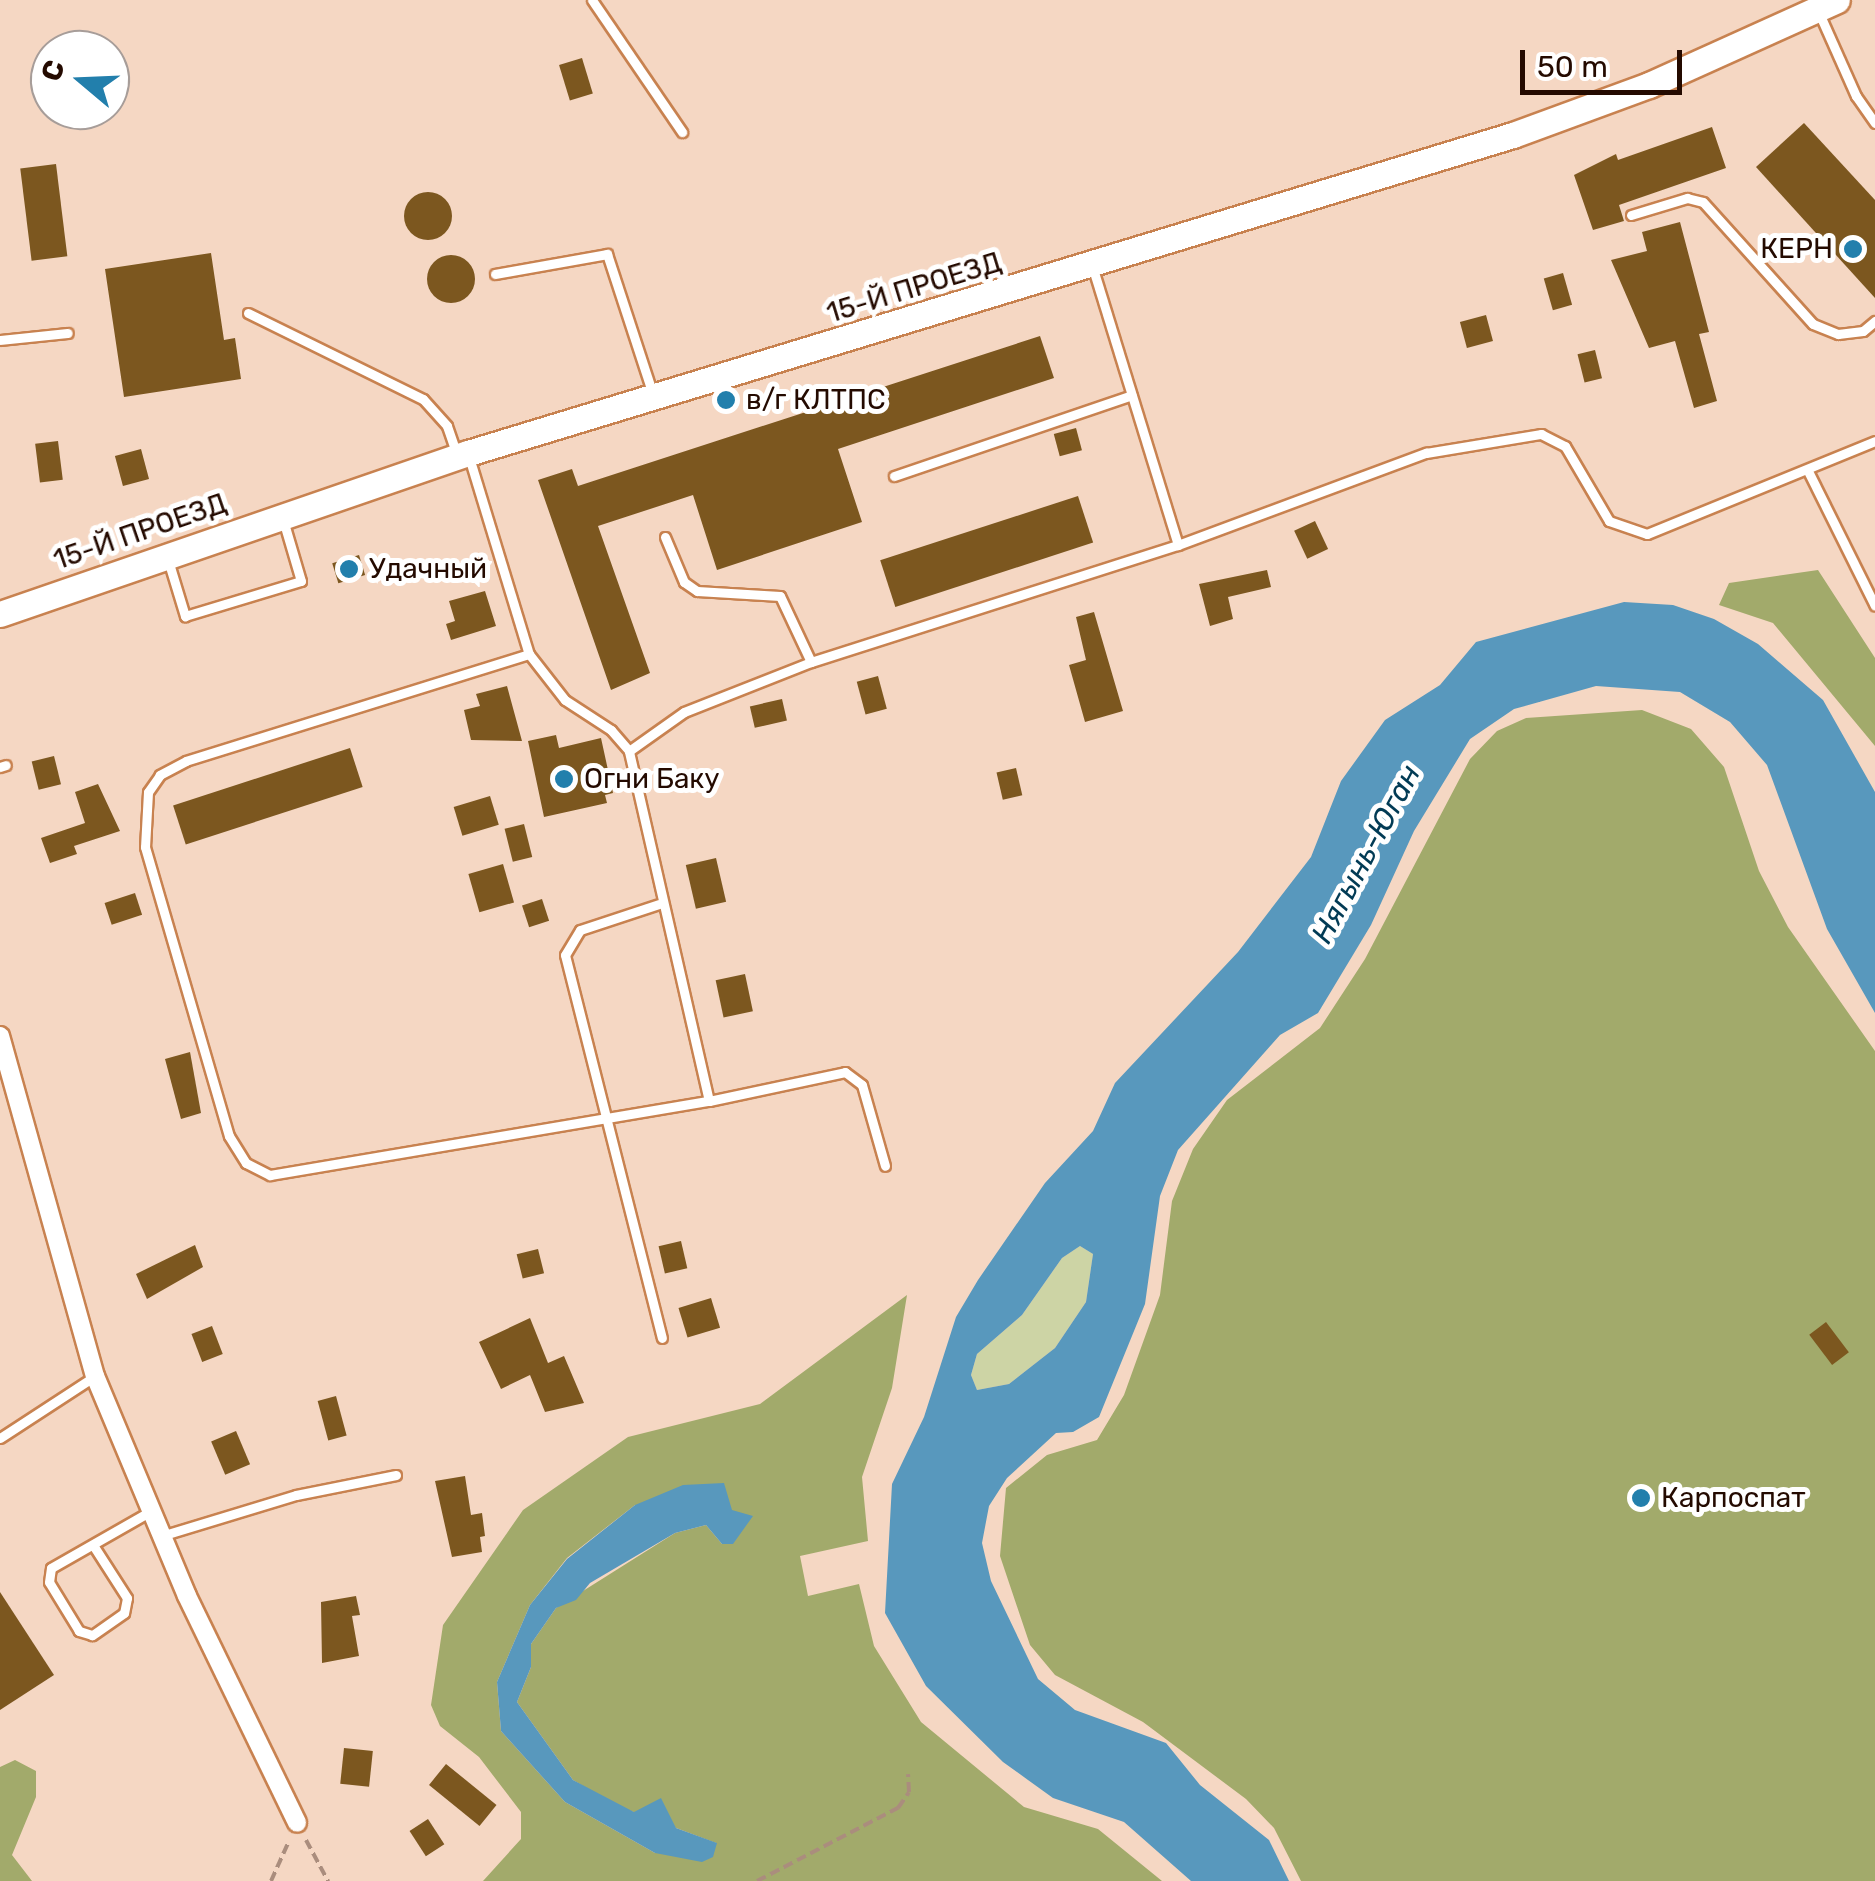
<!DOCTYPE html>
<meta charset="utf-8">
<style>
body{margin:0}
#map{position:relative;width:1875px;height:1881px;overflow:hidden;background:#f5d7c3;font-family:Rubik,sans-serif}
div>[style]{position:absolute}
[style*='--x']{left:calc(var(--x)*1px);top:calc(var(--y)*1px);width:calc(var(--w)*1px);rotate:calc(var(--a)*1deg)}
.green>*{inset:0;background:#cdd4a5}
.forest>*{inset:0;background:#a2aa6b}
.water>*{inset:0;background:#5898bd}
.building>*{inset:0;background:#7c571f;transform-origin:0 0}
.round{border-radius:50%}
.path>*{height:4px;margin-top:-2px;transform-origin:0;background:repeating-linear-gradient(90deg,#aa8d7d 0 10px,transparent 0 15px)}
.roads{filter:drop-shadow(2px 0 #c88250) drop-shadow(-2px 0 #c88250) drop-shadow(0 2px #c88250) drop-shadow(0 -2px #c88250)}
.service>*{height:9px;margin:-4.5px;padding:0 4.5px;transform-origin:4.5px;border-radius:4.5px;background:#fff}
.minor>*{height:18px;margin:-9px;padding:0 9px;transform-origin:9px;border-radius:9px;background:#fff}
.secondary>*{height:25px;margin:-12.5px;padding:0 12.5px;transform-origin:12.5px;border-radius:12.5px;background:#fff}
.dots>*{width:28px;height:28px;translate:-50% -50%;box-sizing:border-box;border:5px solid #fff;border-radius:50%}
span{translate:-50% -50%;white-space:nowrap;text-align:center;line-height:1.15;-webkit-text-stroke:10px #fff;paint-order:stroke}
.poi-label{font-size:28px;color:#240a00}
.right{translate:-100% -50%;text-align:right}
.left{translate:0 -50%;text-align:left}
.street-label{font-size:28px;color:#240a00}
.water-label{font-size:30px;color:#023b55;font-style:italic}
.north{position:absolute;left:30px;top:30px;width:100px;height:100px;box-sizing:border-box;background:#fff;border:2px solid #a79d99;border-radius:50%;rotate:289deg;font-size:28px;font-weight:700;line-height:40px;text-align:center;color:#240a00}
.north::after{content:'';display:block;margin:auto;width:35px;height:45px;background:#227fac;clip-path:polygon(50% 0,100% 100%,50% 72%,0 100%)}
.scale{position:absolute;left:1520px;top:50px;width:162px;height:45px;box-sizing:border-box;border:5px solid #240a00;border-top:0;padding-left:12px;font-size:30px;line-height:35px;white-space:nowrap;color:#240a00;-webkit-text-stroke:8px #fff;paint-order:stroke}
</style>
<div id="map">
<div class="green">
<i style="clip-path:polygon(1080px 1246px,1093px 1254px,1086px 1302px,1055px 1348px,1009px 1384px,977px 1390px,971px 1375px,977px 1354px,1022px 1315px,1062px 1258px)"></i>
</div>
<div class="forest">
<i style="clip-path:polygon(1818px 570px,1875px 658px,1875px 746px,1773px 623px,1719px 605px,1729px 583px)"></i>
<i style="clip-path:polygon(1642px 710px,1691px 729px,1724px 767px,1759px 871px,1788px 927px,1875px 1051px,1875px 1881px,1301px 1881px,1274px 1828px,1246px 1799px,1143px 1722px,1055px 1675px,1030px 1645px,1000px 1556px,1006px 1488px,1047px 1455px,1097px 1440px,1124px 1395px,1160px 1295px,1172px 1201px,1193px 1149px,1227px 1100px,1320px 1028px,1365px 959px,1470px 759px,1497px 731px,1526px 718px)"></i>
<i style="clip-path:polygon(evenodd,907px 1295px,892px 1388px,862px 1477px,868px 1541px,800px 1556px,808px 1596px,859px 1584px,874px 1646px,921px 1722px,1024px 1807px,1098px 1829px,1162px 1881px,483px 1881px,521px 1839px,521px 1812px,479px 1757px,440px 1726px,431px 1705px,443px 1625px,523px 1510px,628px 1437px,760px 1404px,907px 1295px,635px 1505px,743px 1515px,722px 1544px,706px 1525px,675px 1533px,556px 1608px,531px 1644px,531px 1667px,517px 1702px,573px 1780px,615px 1805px,716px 1843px,655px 1853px,565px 1802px,501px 1731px,497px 1682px,530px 1605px,567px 1558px,635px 1505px)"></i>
<i style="clip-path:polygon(15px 1760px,36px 1771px,36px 1797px,12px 1855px,32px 1881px,0 1881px,0 1767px)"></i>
</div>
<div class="water">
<i style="clip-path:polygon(evenodd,1624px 602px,1673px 605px,1714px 619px,1758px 644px,1823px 700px,1875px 792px,1875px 1013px,1827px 929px,1767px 765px,1730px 722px,1680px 692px,1596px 686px,1514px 709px,1470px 739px,1414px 831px,1371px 925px,1318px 1013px,1280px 1035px,1178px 1150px,1160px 1196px,1145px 1304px,1099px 1417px,1073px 1432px,1056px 1433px,1007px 1478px,989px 1506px,982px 1543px,991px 1581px,1038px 1679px,1075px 1710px,1166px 1743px,1200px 1785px,1269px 1840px,1289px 1881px,1191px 1881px,1124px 1822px,1053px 1798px,1003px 1762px,926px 1686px,885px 1613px,892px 1484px,924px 1417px,956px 1317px,978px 1280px,1045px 1183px,1093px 1131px,1115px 1083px,1238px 952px,1311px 857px,1341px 781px,1385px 720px,1440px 685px,1476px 642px,1624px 602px,1080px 1246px,1093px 1254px,1086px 1302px,1055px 1348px,1009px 1384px,977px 1390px,971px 1375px,977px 1354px,1022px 1315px,1062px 1258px,1080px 1246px)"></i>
<i style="clip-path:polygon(724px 1483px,732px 1510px,753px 1516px,733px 1544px,722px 1544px,706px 1525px,675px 1533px,590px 1583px,576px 1600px,556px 1608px,531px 1644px,531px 1667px,517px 1702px,573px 1780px,634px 1812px,661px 1798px,676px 1828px,717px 1843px,713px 1857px,702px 1862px,655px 1853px,565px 1802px,501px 1731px,497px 1682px,530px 1605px,567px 1559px,635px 1505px,683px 1485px)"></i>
</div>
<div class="building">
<i style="left:582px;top:58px;width:37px;height:24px;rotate:73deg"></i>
<i style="clip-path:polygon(1804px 123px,1875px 200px,1875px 298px,1756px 167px)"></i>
<i style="clip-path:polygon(1712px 127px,1726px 168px,1619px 205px,1624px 221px,1593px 230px,1574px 175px,1616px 154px,1618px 160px)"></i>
<i style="left:56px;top:164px;width:93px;height:36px;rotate:83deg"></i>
<i class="round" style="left:404px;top:192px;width:48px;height:48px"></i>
<i style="clip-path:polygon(1680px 222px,1709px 332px,1699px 334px,1717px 401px,1694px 408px,1675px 341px,1649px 348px,1611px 260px,1647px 251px,1642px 232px)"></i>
<i style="clip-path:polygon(211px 253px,224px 340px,235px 338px,241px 379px,124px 397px,105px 269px)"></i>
<i class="round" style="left:427px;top:255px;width:48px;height:48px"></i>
<i style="left:1563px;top:273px;width:33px;height:20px;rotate:74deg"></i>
<i style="left:1486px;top:315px;width:27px;height:27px;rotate:75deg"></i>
<i style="clip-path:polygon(1040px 336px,1054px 378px,838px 449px,862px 522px,717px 570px,693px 495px,598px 526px,650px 673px,611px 690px,538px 480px,572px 469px,578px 486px)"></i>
<i style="left:1595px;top:350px;width:29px;height:18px;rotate:76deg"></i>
<i style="left:1076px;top:428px;width:23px;height:23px;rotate:75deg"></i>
<i style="left:58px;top:441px;width:39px;height:23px;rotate:83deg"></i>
<i style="left:141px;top:449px;width:31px;height:27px;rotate:75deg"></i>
<i style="left:1078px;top:496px;width:49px;height:208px;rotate:72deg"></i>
<i style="left:1315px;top:521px;width:31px;height:23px;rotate:65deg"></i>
<i style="left:359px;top:555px;width:21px;height:28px;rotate:73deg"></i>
<i style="clip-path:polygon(1267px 570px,1271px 587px,1228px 597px,1233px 619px,1210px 626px,1199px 584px)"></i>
<i style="clip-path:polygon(485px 591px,496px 626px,451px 640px,446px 624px,455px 621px,449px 601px)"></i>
<i style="clip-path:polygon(1094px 612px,1123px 711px,1085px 722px,1069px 665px,1086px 660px,1076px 617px)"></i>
<i style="left:878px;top:676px;width:34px;height:22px;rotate:75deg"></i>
<i style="clip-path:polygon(507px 686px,522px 741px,471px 740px,464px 710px,480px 706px,476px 694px)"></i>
<i style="left:782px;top:699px;width:22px;height:33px;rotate:77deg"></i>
<i style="clip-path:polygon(556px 735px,559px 748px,601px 738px,613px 793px,605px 795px,607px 803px,544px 817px,528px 741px)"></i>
<i style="left:350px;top:748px;width:41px;height:186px;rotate:72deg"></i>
<i style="left:54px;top:756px;width:29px;height:23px;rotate:76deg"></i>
<i style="left:1016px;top:768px;width:28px;height:20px;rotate:77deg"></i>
<i style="clip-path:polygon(98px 784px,120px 831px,74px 846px,77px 854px,50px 863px,41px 838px,85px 823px,75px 792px)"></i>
<i style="left:490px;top:796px;width:30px;height:38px;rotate:73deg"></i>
<i style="left:524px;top:824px;width:34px;height:20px;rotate:76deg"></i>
<i style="left:716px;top:858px;width:45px;height:31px;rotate:77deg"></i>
<i style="left:503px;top:864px;width:40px;height:36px;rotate:74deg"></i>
<i style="left:135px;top:893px;width:23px;height:32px;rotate:72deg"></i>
<i style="left:542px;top:899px;width:23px;height:21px;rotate:72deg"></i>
<i style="left:745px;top:974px;width:38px;height:30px;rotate:78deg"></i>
<i style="clip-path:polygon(190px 1052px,201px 1113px,181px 1119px,165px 1059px)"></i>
<i style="left:681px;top:1241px;width:28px;height:23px;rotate:77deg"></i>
<i style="clip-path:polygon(195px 1245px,203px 1267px,147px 1299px,136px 1274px)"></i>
<i style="left:538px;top:1249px;width:25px;height:22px;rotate:76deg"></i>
<i style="left:711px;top:1298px;width:31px;height:34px;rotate:73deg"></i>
<i style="clip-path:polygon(530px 1318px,548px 1363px,564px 1356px,584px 1403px,545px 1412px,530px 1375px,501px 1389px,479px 1342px)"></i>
<i style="left:1826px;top:1322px;width:38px;height:21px;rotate:53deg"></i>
<i style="left:212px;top:1326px;width:30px;height:22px;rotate:69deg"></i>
<i style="left:336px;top:1396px;width:41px;height:19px;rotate:75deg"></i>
<i style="left:236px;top:1431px;width:36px;height:27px;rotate:67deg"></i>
<i style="clip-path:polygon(465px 1476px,471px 1515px,482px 1513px,485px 1536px,480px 1537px,482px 1552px,452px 1557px,435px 1481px)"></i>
<i style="clip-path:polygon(0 1592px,54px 1675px,0 1710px)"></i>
<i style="clip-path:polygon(356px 1596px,360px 1615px,352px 1616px,359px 1656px,322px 1663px,321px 1602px)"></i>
<i style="left:344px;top:1748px;width:29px;height:36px;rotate:6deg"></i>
<i style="left:446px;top:1764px;width:65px;height:27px;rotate:39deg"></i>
<i style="left:428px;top:1819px;width:30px;height:22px;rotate:57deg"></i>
</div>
<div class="path">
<i style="--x:306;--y:1840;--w:47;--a:61.8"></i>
<i style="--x:271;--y:1881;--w:44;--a:-65.8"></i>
<i style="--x:757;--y:1881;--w:159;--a:-27.4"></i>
<i style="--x:898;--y:1808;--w:19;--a:-55"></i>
<i style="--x:909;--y:1792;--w:18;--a:-93"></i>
</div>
<div class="roads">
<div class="service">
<i style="--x:592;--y:0;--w:160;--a:55.7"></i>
<i style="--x:1819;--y:13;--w:91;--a:66"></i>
<i style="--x:1856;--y:96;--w:33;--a:55"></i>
<i style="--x:1631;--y:215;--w:59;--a:-16.9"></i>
<i style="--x:1687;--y:198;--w:16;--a:14"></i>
<i style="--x:1703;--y:202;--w:164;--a:48"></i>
<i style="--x:1813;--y:324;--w:27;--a:22"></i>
<i style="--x:1838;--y:334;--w:25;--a:-7"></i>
<i style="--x:1863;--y:331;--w:16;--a:-40"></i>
<i style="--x:495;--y:274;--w:114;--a:-10.1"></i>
<i style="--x:607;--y:254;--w:148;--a:71.9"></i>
<i style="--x:248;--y:313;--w:195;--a:26.2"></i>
<i style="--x:423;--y:399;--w:36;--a:48"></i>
<i style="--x:447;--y:426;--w:31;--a:71"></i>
<i style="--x:0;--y:340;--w:68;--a:-5.9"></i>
<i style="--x:469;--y:457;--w:206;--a:73.1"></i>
<i style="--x:529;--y:654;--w:359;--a:162.7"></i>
<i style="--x:186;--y:761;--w:30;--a:152"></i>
<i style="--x:160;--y:775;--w:21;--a:125"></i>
<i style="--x:148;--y:792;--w:55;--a:93.1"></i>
<i style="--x:145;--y:847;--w:301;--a:73.8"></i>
<i style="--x:229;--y:1136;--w:32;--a:58"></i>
<i style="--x:246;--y:1163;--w:27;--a:27"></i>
<i style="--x:270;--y:1175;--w:445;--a:-9.6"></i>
<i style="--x:709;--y:1101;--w:359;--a:-102.9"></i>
<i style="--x:629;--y:751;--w:67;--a:-35.3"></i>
<i style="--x:684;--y:712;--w:136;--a:-21.5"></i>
<i style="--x:811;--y:662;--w:385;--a:-17.7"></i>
<i style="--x:1178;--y:545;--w:290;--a:-107.1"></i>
<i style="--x:1809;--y:473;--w:148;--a:63.6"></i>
<i style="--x:894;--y:476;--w:251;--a:-18.8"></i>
<i style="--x:665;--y:537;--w:49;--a:67.1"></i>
<i style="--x:684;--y:582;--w:16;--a:35"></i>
<i style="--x:697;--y:591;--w:83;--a:3.4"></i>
<i style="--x:780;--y:596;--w:73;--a:64.8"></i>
<i style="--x:1178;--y:545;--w:265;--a:-20.4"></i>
<i style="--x:1426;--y:453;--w:117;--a:-9.4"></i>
<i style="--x:1541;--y:434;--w:27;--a:27"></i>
<i style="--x:1565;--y:446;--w:87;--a:59.6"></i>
<i style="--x:1609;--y:521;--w:40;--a:18.9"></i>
<i style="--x:1647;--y:534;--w:246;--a:-22.2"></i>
<i style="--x:168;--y:560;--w:59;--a:73.1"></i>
<i style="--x:185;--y:616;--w:121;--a:-16.8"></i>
<i style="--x:301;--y:581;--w:64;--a:-106.4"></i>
<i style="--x:529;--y:654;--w:58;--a:52"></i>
<i style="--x:565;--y:700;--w:55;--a:33.1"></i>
<i style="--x:611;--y:730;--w:28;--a:49"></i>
<i style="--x:0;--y:767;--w:6;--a:-18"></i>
<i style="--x:659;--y:904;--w:83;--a:161.8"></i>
<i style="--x:580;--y:930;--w:29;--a:121"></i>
<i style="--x:565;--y:955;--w:395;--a:75.8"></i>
<i style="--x:709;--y:1101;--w:139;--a:-12"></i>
<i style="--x:845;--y:1072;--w:21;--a:37"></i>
<i style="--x:862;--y:1085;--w:84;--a:74.1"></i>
<i style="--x:0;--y:1438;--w:113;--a:-33.1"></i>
<i style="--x:161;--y:1536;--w:141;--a:-16.9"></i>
<i style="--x:296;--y:1495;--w:102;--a:-11.3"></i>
<i style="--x:93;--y:1545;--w:63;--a:57.3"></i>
<i style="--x:127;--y:1598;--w:15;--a:101"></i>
<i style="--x:124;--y:1613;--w:39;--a:145"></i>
<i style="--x:92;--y:1635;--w:14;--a:-163"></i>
<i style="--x:79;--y:1631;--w:57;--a:-121.5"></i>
<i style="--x:49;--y:1582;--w:14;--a:-82"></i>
<i style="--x:51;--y:1568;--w:113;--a:-29.7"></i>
</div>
<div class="minor">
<i style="--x:0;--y:1036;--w:353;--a:74.4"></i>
<i style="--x:95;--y:1376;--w:238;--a:67.3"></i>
<i style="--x:187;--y:1596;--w:252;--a:64.1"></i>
</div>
<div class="secondary">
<i style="--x:0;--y:614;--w:495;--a:-19"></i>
<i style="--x:468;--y:453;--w:1092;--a:-16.93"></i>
<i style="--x:1513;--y:135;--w:145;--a:-20.2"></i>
<i style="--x:1649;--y:85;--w:206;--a:-24.3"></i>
</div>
</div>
<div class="dots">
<i style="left:1853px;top:249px;background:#227fac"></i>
<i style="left:726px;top:400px;background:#227fac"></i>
<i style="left:349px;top:569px;background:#227fac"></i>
<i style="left:564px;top:779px;background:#227fac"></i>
<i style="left:1641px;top:1498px;background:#227fac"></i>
</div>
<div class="poi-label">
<span class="right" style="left:1833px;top:249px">КЕРН</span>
<span class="left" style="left:746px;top:400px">в/г КЛТПС</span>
<span class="left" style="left:369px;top:569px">Удачный</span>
<span class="left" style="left:584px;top:779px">Огни Баку</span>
<span class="left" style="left:1661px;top:1498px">Карпоспат</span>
</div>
<div class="street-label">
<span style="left:914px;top:288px;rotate:-17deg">15-Й ПРОЕЗД</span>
<span style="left:140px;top:532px;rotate:-19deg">15-Й ПРОЕЗД</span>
</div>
<div class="water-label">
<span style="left:1366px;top:854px;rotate:-62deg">Нягынь-Юган</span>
</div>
<div class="north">С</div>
<div class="scale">50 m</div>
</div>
